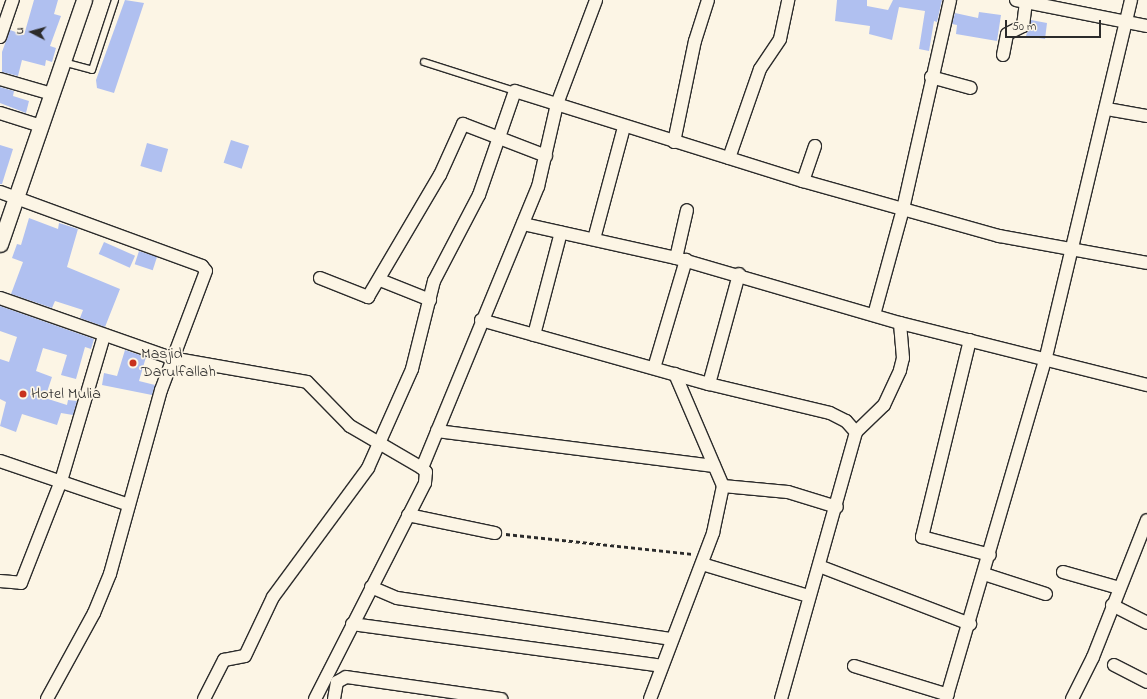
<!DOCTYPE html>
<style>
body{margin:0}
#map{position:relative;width:1147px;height:699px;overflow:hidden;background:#fcf5e5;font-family:"Indie Flower",sans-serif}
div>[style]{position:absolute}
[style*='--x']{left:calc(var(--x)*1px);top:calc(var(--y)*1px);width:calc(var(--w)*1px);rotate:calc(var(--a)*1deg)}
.building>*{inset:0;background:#b0c0f0;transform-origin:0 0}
.path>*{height:2.5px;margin-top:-1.25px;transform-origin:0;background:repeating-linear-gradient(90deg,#2b2b2b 0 4px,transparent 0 7px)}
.roads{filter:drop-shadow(1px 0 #2b2b2b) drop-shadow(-1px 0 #2b2b2b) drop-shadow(0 1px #2b2b2b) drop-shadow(0 -1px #2b2b2b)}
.service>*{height:6px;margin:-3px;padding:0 3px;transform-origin:3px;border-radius:3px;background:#fcf5e5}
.minor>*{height:12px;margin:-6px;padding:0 6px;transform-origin:6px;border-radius:6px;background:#fcf5e5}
.tertiary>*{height:15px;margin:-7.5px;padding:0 7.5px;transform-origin:7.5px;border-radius:7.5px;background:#fcf5e5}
.dots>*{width:11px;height:11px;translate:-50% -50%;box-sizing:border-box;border:2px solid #fcf5e5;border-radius:50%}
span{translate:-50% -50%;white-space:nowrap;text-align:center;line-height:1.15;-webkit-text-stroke:3.5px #fcf5e5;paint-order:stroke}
.poi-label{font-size:16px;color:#2b2b2b}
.left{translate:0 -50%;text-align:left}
.north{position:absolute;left:12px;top:12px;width:40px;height:40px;-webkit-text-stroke:3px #fcf5e5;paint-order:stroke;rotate:276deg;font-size:11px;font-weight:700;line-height:16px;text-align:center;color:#2b2b2b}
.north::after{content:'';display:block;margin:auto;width:14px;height:18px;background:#2b2b2b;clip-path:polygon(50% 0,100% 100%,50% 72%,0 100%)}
.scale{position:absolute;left:1005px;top:20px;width:96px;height:18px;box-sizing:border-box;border:2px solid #2b2b2b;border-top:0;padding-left:5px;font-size:12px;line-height:14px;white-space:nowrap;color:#2b2b2b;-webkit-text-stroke:3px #fcf5e5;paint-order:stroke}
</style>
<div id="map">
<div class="building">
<i style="clip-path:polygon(34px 0,58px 0,54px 14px,61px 16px,50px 46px,56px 48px,52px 62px,46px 60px,45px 66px,22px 60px,18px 76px,2px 72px,2px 52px,10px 30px,24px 35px)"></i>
<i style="clip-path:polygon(125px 0,144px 3px,114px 93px,97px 88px,96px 80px)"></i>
<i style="clip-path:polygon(837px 0,867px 0,867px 6px,888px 10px,893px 0,942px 0,937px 22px,934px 21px,929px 51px,919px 49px,925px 11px,899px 7px,892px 40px,869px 34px,870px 26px,835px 21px)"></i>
<i style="clip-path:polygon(979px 12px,1001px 15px,997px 41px,956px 34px,957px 25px,952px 24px,955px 13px,978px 18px)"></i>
<i style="clip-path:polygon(1031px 20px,1047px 23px,1045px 39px,1026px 36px)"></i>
<i style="clip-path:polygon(0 87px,14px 91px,13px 96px,29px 101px,26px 113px,0 103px)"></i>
<i style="left:231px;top:140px;width:19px;height:24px;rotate:18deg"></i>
<i style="left:147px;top:143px;width:22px;height:24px;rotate:16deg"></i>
<i style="clip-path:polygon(0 145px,13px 149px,2px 184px,0 184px)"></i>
<i style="clip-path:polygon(29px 218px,58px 229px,59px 223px,78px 229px,67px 267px,120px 289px,105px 327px,80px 318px,83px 310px,55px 301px,52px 308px,11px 294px,23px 262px,12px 258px,17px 244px,21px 245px)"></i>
<i style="left:104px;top:242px;width:34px;height:13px;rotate:24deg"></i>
<i style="left:139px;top:251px;width:19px;height:14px;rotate:18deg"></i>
<i style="clip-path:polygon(0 306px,94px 339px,91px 349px,85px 347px,76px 379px,61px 375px,67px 355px,43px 348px,36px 371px,52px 377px,45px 398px,67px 405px,68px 400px,77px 401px,73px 415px,61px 413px,57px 425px,22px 414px,16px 432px,0 426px,6px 402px,0 399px,0 359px,9px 362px,17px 337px,0 331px)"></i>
<i style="clip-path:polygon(125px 350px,146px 357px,139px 381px,155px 385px,152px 395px,102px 385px,104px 373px,117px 376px)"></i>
</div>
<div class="path">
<i style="--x:506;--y:534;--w:187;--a:6.1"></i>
</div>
<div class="roads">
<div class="service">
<i style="--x:63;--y:62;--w:30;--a:15"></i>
<i style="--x:92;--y:70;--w:74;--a:-71.8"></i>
<i style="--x:424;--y:62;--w:96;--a:17.7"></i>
</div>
<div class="minor">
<i style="--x:1016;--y:0;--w:134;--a:11.2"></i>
<i style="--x:0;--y:37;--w:39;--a:-71"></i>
<i style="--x:1003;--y:55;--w:21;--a:-79"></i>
<i style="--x:1007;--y:34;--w:18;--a:-27"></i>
<i style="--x:1023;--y:26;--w:24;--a:-83"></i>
<i style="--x:931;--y:77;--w:41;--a:15.4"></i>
<i style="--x:0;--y:79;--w:54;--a:16.1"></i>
<i style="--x:1107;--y:109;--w:41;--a:9.9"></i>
<i style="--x:0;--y:113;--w:43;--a:17.6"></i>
<i style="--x:674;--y:142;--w:103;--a:-78.3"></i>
<i style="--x:695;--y:41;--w:43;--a:-72.4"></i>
<i style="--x:729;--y:158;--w:94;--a:-70.8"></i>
<i style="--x:760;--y:69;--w:36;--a:-56"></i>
<i style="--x:780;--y:39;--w:40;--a:-78"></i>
<i style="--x:803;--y:181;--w:37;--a:-71"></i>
<i style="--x:0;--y:192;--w:215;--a:20.1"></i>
<i style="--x:202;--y:266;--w:6;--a:51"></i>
<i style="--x:206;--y:271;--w:127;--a:110.7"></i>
<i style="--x:161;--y:390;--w:191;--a:105.5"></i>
<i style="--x:110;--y:574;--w:42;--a:112.3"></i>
<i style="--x:94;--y:613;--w:98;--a:118.7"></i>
<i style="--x:523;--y:224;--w:157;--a:12.5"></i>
<i style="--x:676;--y:258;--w:233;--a:16.2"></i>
<i style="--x:900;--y:323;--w:255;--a:14.1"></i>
<i style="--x:594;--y:239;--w:116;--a:-75"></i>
<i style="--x:676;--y:258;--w:49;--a:-77.1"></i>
<i style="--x:320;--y:278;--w:52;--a:21.6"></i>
<i style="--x:368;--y:297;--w:142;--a:-59.5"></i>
<i style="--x:440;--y:175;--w:56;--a:-65.7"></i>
<i style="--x:463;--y:124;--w:89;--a:21.1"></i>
<i style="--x:380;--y:280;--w:54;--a:21.8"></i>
<i style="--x:0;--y:298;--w:181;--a:19.3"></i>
<i style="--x:171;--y:358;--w:138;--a:10"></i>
<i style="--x:307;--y:382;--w:62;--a:45.7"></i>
<i style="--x:350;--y:426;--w:83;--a:30.3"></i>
<i style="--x:874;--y:315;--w:110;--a:-74.7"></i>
<i style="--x:903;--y:209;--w:214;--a:-77.3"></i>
<i style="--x:481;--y:320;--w:237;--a:15.7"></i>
<i style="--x:709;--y:384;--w:124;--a:13.5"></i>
<i style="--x:830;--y:413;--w:18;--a:27"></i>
<i style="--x:846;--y:421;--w:15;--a:48"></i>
<i style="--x:534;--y:335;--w:106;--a:-75.3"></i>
<i style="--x:970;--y:340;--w:203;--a:103.7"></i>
<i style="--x:922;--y:537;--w:70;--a:14.8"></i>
<i style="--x:654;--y:368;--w:113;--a:-73.5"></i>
<i style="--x:709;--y:384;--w:114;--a:-74.7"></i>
<i style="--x:437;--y:431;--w:279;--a:7.2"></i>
<i style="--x:0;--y:461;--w:136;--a:18.8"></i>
<i style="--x:723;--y:486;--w:65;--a:5.3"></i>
<i style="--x:788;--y:492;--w:51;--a:17"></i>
<i style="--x:408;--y:515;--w:89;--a:11.7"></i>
<i style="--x:702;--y:564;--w:112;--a:16.7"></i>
<i style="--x:819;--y:566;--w:162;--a:21"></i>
<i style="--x:1063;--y:572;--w:58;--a:15.9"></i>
<i style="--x:984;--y:574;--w:65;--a:17.9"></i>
<i style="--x:0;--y:581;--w:21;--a:5"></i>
<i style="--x:21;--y:583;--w:110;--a:-68.6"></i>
<i style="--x:61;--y:481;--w:151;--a:-73.5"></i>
<i style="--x:371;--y:587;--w:28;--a:23"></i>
<i style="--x:397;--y:598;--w:278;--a:8.5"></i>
<i style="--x:1112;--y:605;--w:39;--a:27"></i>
<i style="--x:352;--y:624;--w:312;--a:7.7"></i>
<i style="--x:1114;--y:665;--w:37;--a:27"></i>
<i style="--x:854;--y:666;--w:98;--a:17.1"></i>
<i style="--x:204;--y:699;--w:44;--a:-62.9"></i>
<i style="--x:224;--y:660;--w:21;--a:-11"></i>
<i style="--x:245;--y:656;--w:65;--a:-64.6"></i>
<i style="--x:273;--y:597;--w:160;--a:-53.6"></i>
<i style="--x:368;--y:468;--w:108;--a:-66"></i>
<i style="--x:412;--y:369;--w:91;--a:-76"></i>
<i style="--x:434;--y:281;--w:97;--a:-62.4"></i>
<i style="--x:479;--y:195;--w:110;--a:-70.9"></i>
<i style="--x:515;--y:91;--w:302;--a:17.4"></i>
<i style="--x:803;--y:181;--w:204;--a:15.7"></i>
<i style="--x:999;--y:236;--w:150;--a:10.3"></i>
<i style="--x:315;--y:699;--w:242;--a:-63"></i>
<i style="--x:425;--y:483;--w:11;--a:-85"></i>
<i style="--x:426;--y:472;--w:6;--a:-135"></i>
<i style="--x:422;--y:468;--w:304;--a:-67.6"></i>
<i style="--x:538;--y:187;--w:85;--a:-77.1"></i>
<i style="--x:557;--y:104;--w:111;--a:-69.4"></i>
<i style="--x:334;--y:699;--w:17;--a:-80"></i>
<i style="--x:337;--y:682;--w:10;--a:-29"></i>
<i style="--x:346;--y:677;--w:157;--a:8.1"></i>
<i style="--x:650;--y:699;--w:178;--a:-69.2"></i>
<i style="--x:713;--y:533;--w:48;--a:-78"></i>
<i style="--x:723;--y:486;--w:122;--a:-113.2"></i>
<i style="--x:781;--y:699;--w:277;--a:-74.3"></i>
<i style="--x:856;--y:432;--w:39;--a:-44"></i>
<i style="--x:884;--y:405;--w:38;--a:-65"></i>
<i style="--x:900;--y:370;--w:12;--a:-76"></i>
<i style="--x:903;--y:358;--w:35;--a:-95"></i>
<i style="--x:946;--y:699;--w:352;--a:-73.7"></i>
<i style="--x:1045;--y:361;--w:371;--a:-76.6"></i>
<i style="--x:1072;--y:699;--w:47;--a:-63.4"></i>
<i style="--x:1093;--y:657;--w:147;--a:-68.5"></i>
</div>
<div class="tertiary">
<i style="--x:0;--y:244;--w:258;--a:-71"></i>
</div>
</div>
<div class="dots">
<i style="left:133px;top:363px;background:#c8321e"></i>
<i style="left:23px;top:394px;background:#c8321e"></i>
</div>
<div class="poi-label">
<span class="left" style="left:141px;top:363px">Masjid<br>Darulfallah</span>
<span class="left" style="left:31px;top:394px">Hotel Mulia</span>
</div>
<div class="north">U</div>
<div class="scale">50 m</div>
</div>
